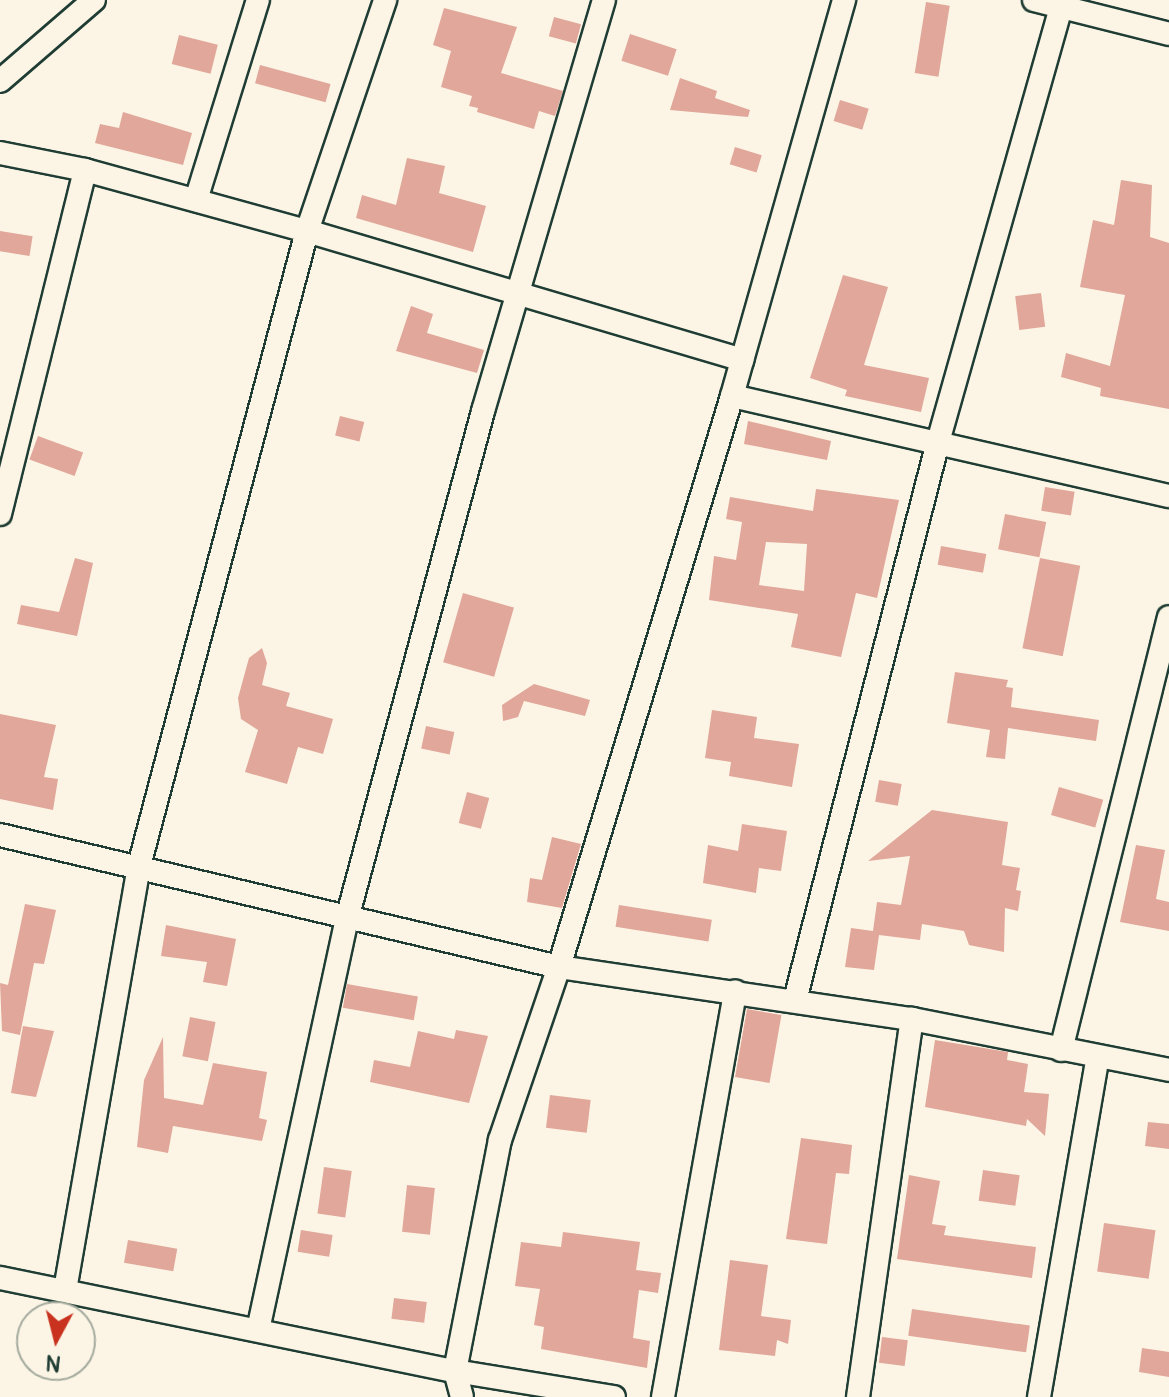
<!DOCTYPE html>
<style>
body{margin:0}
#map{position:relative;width:1169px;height:1397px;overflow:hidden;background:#fcf5e5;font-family:Pangolin,sans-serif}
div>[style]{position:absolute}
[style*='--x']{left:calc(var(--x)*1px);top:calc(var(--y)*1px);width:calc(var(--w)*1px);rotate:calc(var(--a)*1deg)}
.building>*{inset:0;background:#e0a79a;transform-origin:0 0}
.roads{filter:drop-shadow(2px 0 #1f3d34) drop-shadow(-2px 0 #1f3d34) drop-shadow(0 2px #1f3d34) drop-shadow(0 -2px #1f3d34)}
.street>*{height:22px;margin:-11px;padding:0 11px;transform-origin:11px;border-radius:11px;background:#fcf5e5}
span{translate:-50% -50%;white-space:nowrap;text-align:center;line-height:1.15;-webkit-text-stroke:6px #fcf5e5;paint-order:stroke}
.north{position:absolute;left:16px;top:1301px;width:80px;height:80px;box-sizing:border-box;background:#fcf5e5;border:2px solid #a4ab9e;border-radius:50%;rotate:187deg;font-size:22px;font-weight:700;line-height:32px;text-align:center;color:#1f3d34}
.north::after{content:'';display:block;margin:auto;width:28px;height:36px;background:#c8321e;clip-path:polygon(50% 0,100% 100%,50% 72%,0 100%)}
</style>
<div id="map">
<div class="building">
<i style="left:926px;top:2px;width:24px;height:72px;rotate:9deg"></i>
<i style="clip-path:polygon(444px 8px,517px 27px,501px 73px,563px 91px,555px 116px,539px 111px,534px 129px,477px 112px,478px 108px,469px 106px,472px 96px,441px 87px,451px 51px,433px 45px)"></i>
<i style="left:554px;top:17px;width:28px;height:20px;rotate:15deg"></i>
<i style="left:630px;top:34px;width:49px;height:28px;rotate:18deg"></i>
<i style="left:179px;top:35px;width:40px;height:30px;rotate:14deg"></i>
<i style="left:260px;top:65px;width:73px;height:19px;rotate:15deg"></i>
<i style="clip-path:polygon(680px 78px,717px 91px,715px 98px,750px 110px,748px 117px,670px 110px)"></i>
<i style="left:840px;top:100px;width:30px;height:22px;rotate:17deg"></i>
<i style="clip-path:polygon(123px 112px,192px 133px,183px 165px,95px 143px,100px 124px,119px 128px)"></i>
<i style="left:735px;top:147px;width:28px;height:18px;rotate:17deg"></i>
<i style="clip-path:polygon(407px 158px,445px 166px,439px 193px,486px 206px,473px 252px,356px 218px,362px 195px,396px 205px)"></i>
<i style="clip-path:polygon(1121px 180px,1152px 185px,1150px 237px,1169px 243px,1169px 409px,1100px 396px,1101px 388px,1061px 377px,1066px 353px,1110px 366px,1125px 295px,1080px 287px,1093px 220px,1114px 225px)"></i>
<i style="left:0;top:231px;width:33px;height:20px;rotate:9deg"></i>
<i style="clip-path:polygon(843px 275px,888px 287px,864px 365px,929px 378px,921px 412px,845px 396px,847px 390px,810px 378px)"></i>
<i style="left:1041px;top:293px;width:34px;height:26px;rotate:83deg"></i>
<i style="clip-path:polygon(411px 306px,433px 314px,427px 333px,484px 350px,477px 373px,396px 351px)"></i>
<i style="left:340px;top:416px;width:25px;height:20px;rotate:14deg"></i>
<i style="clip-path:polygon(748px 421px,831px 441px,827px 460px,744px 444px)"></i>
<i style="left:38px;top:436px;width:48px;height:25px;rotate:20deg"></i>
<i style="left:1045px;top:487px;width:30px;height:24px;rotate:9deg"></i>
<i style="clip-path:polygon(evenodd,816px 489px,899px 500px,877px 598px,856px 593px,841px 657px,791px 647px,798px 614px,709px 600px,714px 556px,736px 560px,742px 522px,726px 519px,730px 497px,813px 511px,816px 489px,766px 542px,807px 544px,804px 591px,759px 585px,766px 542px)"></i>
<i style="left:1005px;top:514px;width:42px;height:36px;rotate:11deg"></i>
<i style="left:941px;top:546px;width:46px;height:19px;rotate:10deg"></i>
<i style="clip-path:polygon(75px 558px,93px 563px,77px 636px,17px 624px,21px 605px,59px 612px)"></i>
<i style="left:1040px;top:558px;width:41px;height:92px;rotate:11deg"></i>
<i style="left:463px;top:593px;width:53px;height:72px;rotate:16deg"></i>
<i style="clip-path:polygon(262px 648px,267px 663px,262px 685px,290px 693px,286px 706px,333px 719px,323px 754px,298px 747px,287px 784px,245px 772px,258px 730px,241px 719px,238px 698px,249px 658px)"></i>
<i style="clip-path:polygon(955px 672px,1008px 680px,1006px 687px,1013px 688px,1011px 707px,1099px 720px,1096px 741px,1008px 728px,1005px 759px,986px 757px,990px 730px,947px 723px)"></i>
<i style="clip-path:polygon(534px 684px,590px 700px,585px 716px,524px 701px,518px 717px,503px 721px,502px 705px)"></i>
<i style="clip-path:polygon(712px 710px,757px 717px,754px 738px,799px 744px,792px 787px,729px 776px,731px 762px,705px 758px)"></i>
<i style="clip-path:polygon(0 714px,56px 725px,44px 777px,58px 779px,53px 810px,0 799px)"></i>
<i style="left:426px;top:726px;width:29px;height:23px;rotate:12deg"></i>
<i style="left:879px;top:780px;width:23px;height:22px;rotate:10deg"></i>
<i style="left:1059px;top:787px;width:46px;height:29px;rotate:16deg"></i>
<i style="left:467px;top:792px;width:23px;height:32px;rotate:15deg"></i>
<i style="clip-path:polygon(932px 810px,1008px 822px,1002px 865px,1020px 868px,1016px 890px,1021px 891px,1018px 911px,1005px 908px,1004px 952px,969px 945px,964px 931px,922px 924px,920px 940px,879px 935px,874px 970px,845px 967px,851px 928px,873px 931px,877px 902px,901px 905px,910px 856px,868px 861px)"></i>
<i style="clip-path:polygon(742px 824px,787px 831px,781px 871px,759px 868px,756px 893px,703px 883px,708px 845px,738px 851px)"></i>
<i style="clip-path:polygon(552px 837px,581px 844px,562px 908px,527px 902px,530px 878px,542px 880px)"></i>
<i style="clip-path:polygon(1136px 845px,1165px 850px,1156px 899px,1169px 902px,1169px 931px,1120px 922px)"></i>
<i style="clip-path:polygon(25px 904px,56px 910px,44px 964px,34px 963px,20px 1035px,2px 1031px,0 983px,8px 985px)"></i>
<i style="left:619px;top:905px;width:94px;height:22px;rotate:9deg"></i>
<i style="clip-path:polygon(166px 925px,236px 939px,227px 986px,203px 982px,207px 962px,161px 956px)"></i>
<i style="left:347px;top:984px;width:72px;height:24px;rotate:10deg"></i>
<i style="left:747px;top:1009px;width:35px;height:69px;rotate:10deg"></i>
<i style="left:190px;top:1017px;width:26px;height:40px;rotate:11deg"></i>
<i style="clip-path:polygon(23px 1026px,54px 1031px,36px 1097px,11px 1093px)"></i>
<i style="clip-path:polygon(456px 1030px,488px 1036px,469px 1103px,370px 1082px,374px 1060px,410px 1067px,418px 1031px,454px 1039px)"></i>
<i style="clip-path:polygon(163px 1037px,164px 1098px,203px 1105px,213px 1063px,267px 1072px,259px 1118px,267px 1120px,262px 1141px,173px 1126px,168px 1153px,137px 1147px,144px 1080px)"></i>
<i style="clip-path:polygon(935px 1040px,1008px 1052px,1007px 1060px,1028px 1064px,1024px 1092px,1049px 1094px,1045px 1136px,1027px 1119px,1026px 1126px,925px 1107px)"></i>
<i style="left:550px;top:1095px;width:41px;height:33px;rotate:7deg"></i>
<i style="clip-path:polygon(1148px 1122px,1169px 1124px,1169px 1149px,1145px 1146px)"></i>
<i style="clip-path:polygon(801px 1138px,852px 1145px,849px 1174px,836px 1173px,827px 1244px,786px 1239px)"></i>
<i style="left:324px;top:1167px;width:28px;height:47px;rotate:8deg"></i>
<i style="left:983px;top:1170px;width:37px;height:31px;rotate:8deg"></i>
<i style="clip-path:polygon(909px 1175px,940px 1181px,932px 1224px,946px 1226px,944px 1235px,1036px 1247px,1032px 1278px,897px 1259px)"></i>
<i style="left:407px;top:1185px;width:28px;height:47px;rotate:6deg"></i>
<i style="left:1104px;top:1223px;width:52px;height:49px;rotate:8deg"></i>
<i style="left:301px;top:1230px;width:32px;height:22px;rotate:9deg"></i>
<i style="clip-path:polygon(563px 1232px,640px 1242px,636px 1270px,661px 1273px,658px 1293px,639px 1290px,633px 1338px,650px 1341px,647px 1368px,541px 1349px,544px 1327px,534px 1325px,540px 1289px,515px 1286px,521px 1242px,561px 1247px)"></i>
<i style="left:128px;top:1240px;width:50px;height:23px;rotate:10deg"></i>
<i style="clip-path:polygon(730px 1260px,768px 1265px,761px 1316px,791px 1320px,788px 1344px,777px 1340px,775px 1356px,719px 1350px)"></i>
<i style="left:394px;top:1298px;width:33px;height:21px;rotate:7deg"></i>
<i style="left:912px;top:1309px;width:119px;height:27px;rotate:8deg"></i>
<i style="left:882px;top:1337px;width:26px;height:26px;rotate:7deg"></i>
<i style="clip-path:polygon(1142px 1348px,1169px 1352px,1169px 1377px,1139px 1372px)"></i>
</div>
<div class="roads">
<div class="street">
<i style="--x:1034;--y:0;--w:139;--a:14.1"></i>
<i style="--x:0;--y:81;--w:124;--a:-40.8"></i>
<i style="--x:0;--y:153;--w:87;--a:11.3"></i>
<i style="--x:85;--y:170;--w:230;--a:15.4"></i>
<i style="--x:307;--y:231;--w:454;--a:16.5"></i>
<i style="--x:196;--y:200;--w:209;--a:-72.8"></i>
<i style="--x:732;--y:396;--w:448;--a:12.9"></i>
<i style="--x:0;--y:514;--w:354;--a:-76.1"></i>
<i style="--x:0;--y:835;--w:574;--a:13.29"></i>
<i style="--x:559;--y:967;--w:357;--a:8.4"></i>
<i style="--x:912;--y:1019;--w:262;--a:11.2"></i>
<i style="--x:795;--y:1000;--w:576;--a:-75.63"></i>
<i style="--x:938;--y:442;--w:459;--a:-74.2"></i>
<i style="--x:1061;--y:1050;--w:446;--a:-76"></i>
<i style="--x:0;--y:1278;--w:464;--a:11.6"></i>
<i style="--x:455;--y:1371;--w:161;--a:9.3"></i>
<i style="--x:65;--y:1290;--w:430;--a:-80.1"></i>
<i style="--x:139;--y:866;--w:657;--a:-75.18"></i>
<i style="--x:307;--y:231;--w:244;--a:-71.3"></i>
<i style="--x:258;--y:1330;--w:425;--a:-77.8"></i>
<i style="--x:348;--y:915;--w:522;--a:-75"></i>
<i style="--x:483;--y:411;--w:428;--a:-73.6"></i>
<i style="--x:462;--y:1397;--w:27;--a:-105"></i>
<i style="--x:455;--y:1371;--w:235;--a:-79"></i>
<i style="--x:500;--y:1140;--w:183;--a:-71.2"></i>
<i style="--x:559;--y:967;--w:597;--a:-73.14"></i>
<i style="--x:732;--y:396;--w:412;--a:-74.2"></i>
<i style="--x:663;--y:1397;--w:412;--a:-79.9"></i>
<i style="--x:858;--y:1397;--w:382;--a:-81.9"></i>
<i style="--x:1039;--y:1397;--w:345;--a:-80.2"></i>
</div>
</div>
<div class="north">N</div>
</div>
